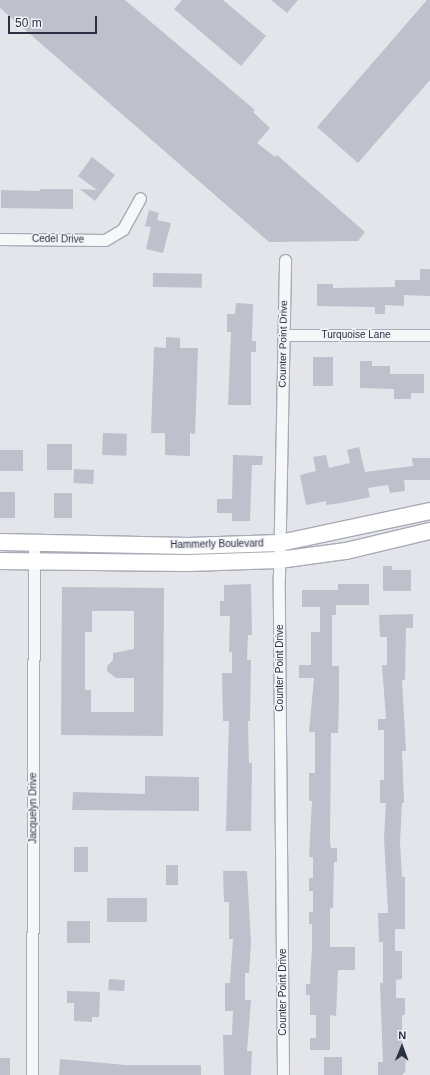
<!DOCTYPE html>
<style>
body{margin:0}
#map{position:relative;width:430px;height:1075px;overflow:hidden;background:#e3e5eb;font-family:Arial,sans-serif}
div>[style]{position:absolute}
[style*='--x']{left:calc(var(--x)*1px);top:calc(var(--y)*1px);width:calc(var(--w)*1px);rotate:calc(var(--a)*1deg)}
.building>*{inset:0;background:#bec0cb;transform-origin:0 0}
.roads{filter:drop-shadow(1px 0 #a8abb5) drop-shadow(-1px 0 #a8abb5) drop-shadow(0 1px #a8abb5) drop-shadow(0 -1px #a8abb5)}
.minor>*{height:11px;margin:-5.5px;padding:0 5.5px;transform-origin:5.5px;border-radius:5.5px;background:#f6f7f9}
.secondary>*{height:16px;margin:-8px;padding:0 8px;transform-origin:8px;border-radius:8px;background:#fff}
span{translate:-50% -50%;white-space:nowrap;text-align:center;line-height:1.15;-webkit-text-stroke:3px #f3f4f8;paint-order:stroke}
.street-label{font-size:10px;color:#2b3043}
.north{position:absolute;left:382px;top:1027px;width:40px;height:40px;-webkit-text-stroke:3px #f3f4f8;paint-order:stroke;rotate:1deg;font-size:11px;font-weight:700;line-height:16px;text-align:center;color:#2b3043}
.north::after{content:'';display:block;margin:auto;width:14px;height:18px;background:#2b3043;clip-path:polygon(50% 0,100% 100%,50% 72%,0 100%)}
.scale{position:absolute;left:8px;top:16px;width:89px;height:18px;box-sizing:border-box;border:2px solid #2b3043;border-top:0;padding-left:5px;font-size:12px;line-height:14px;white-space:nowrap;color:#2b3043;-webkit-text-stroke:3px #f3f4f8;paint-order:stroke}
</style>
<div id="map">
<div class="building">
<i style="clip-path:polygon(0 0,125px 0,255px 110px,253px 112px,270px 128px,257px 143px,275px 157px,277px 155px,365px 232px,358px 241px,269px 242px,0 8px)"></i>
<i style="clip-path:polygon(182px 0,223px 0,266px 36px,241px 66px,174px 9px)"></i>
<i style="clip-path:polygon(271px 0,298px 0,287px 13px)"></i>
<i style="clip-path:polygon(427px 0,430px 0,430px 80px,358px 163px,317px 127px)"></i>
<i style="clip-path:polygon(92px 157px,115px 175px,95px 201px,80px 189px,97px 190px,78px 176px)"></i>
<i style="clip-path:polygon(40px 189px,73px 189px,73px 209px,1px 208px,1px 190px,40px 191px)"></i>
<i style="clip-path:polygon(149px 210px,159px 213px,157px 220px,171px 223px,163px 253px,146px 249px,151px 227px,145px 226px)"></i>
<i style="clip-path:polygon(420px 269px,430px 269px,430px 296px,404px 295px,404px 306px,385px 305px,385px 314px,375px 314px,375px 307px,317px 306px,317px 284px,333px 284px,333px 288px,395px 287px,395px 280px,420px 280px)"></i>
<i style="left:153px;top:273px;width:49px;height:14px;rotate:1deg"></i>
<i style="clip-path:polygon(236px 303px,253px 304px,252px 341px,256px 341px,256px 352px,251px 352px,251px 405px,228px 405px,231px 332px,227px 332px,227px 314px,235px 314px)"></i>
<i style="clip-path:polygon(166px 337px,180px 338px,180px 348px,198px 348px,195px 434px,190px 433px,190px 456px,165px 455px,165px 433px,151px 433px,154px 347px,166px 348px)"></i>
<i style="left:313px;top:357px;width:20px;height:29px"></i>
<i style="clip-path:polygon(360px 361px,372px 361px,372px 366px,390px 366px,390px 374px,424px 374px,424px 393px,411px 393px,411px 399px,394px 399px,394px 389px,360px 388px)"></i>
<i style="left:103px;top:433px;width:24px;height:22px;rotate:2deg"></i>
<i style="left:47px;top:444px;width:25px;height:26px"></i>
<i style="clip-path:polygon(359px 447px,365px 472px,413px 466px,412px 458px,430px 458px,430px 480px,404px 480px,405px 491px,390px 493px,388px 485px,368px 488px,370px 497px,341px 503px,326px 505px,326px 501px,306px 505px,300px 475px,316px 471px,313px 457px,326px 455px,329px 468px,350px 463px,347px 450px)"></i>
<i style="left:0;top:450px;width:23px;height:21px"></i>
<i style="clip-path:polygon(233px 455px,263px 456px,262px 465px,252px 465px,250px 521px,232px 521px,232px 513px,217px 513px,217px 499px,232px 499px)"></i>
<i style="left:74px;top:469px;width:20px;height:14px;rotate:3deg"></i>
<i style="left:0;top:492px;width:15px;height:26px"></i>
<i style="left:54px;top:493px;width:18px;height:25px"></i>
<i style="clip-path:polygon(383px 566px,392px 566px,392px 570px,411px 570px,411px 591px,383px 591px)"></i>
<i style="clip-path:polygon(251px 584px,252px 635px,248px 635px,247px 660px,251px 660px,250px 721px,248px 721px,249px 763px,252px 763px,251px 831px,226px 831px,229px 721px,223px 721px,222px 673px,232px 673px,232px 652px,229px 652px,230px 616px,220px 616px,220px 601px,224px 601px,224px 585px)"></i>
<i style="clip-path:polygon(338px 584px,369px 584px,369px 605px,336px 605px,336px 615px,332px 615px,332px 666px,339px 666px,339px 701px,338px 733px,331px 733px,330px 842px,331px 848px,337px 848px,337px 862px,334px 862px,333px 908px,330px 908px,330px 947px,355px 947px,355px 970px,338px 970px,336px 1016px,330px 1015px,330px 1050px,310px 1050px,310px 1038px,316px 1038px,316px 1015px,310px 1015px,310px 995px,306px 995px,306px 984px,310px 984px,312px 947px,312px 924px,309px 924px,309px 912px,313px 912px,313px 891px,309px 891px,309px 878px,313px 878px,313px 857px,309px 857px,312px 801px,309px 801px,309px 773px,315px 773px,315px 732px,309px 732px,314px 678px,299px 678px,299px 665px,311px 665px,311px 632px,320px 632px,320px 607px,302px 607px,302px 590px,338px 590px)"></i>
<i style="clip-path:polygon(evenodd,62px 587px,164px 588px,163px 736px,61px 735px,62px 587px,92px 611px,134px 611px,134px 649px,113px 653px,113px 660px,107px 666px,107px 671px,116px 678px,134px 678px,134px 712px,91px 712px,91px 690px,85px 690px,85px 632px,92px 632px,92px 611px)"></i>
<i style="clip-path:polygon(413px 614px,413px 628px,406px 628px,405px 680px,402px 680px,406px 751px,402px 751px,404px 803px,402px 803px,400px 842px,402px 877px,405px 877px,405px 929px,395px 929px,395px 951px,402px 951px,402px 979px,396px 980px,396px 998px,405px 998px,405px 1015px,402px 1015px,402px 1055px,406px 1055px,405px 1072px,402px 1075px,378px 1075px,378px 1062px,383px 1062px,380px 983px,383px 983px,383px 942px,379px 942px,378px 913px,388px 913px,384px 838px,386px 803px,380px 803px,380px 780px,384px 780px,384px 730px,378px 730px,378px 719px,386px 719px,382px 665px,387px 665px,387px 637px,380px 637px,379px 615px)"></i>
<i style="clip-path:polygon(145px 776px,199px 777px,199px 811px,72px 810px,73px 792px,145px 794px)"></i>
<i style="left:74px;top:847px;width:14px;height:25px"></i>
<i style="left:166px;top:865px;width:12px;height:20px"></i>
<i style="clip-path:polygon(223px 871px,247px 871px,251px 943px,249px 973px,245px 973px,245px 1000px,251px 1000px,247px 1051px,252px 1051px,251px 1075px,224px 1075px,223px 1035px,232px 1035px,233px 1011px,225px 1011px,225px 983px,230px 983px,233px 939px,229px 939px,229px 902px,224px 902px)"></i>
<i style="left:107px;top:898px;width:40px;height:24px"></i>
<i style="left:67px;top:921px;width:23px;height:22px"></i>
<i style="left:109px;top:979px;width:16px;height:11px;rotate:4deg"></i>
<i style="clip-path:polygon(67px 991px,100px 992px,99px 1017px,92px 1017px,92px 1022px,74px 1021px,74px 1003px,67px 1003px)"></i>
<i style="left:324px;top:1057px;width:18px;height:18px"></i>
<i style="left:0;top:1058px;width:10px;height:17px"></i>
<i style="clip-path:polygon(60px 1059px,126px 1065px,201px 1065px,201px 1075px,59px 1075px)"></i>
</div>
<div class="roads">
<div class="minor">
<i style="--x:0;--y:239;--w:105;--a:0.5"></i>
<i style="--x:105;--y:240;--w:21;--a:-31"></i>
<i style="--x:123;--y:229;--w:35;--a:-61"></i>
<i style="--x:284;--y:335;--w:145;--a:0"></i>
<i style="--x:32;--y:1075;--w:533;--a:-89.79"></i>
<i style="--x:283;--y:1075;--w:499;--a:-90.5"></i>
<i style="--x:279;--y:576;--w:316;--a:-88.9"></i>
</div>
<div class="secondary">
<i style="--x:0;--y:542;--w:188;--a:1.2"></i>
<i style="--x:188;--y:546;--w:92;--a:-1.9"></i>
<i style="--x:280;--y:543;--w:153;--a:-12"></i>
<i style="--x:0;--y:561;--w:188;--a:0.6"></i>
<i style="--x:188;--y:563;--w:91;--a:-1.9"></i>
<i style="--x:279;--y:560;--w:68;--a:-7.7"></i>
<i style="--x:346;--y:551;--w:86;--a:-13.4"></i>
</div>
</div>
<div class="street-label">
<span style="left:58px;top:239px;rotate:1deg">Cedel Drive</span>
<span style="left:356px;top:335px">Turquoise Lane</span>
<span style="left:283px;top:344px;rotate:-89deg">Counter Point Drive</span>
<span style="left:217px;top:544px;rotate:-1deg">Hammerly Boulevard</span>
<span style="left:280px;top:668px;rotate:-90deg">Counter Point Drive</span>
<span style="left:33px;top:808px;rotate:-90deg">Jacquelyn Drive</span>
<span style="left:283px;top:992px;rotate:-90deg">Counter Point Drive</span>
</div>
<div class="north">N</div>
<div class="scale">50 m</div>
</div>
